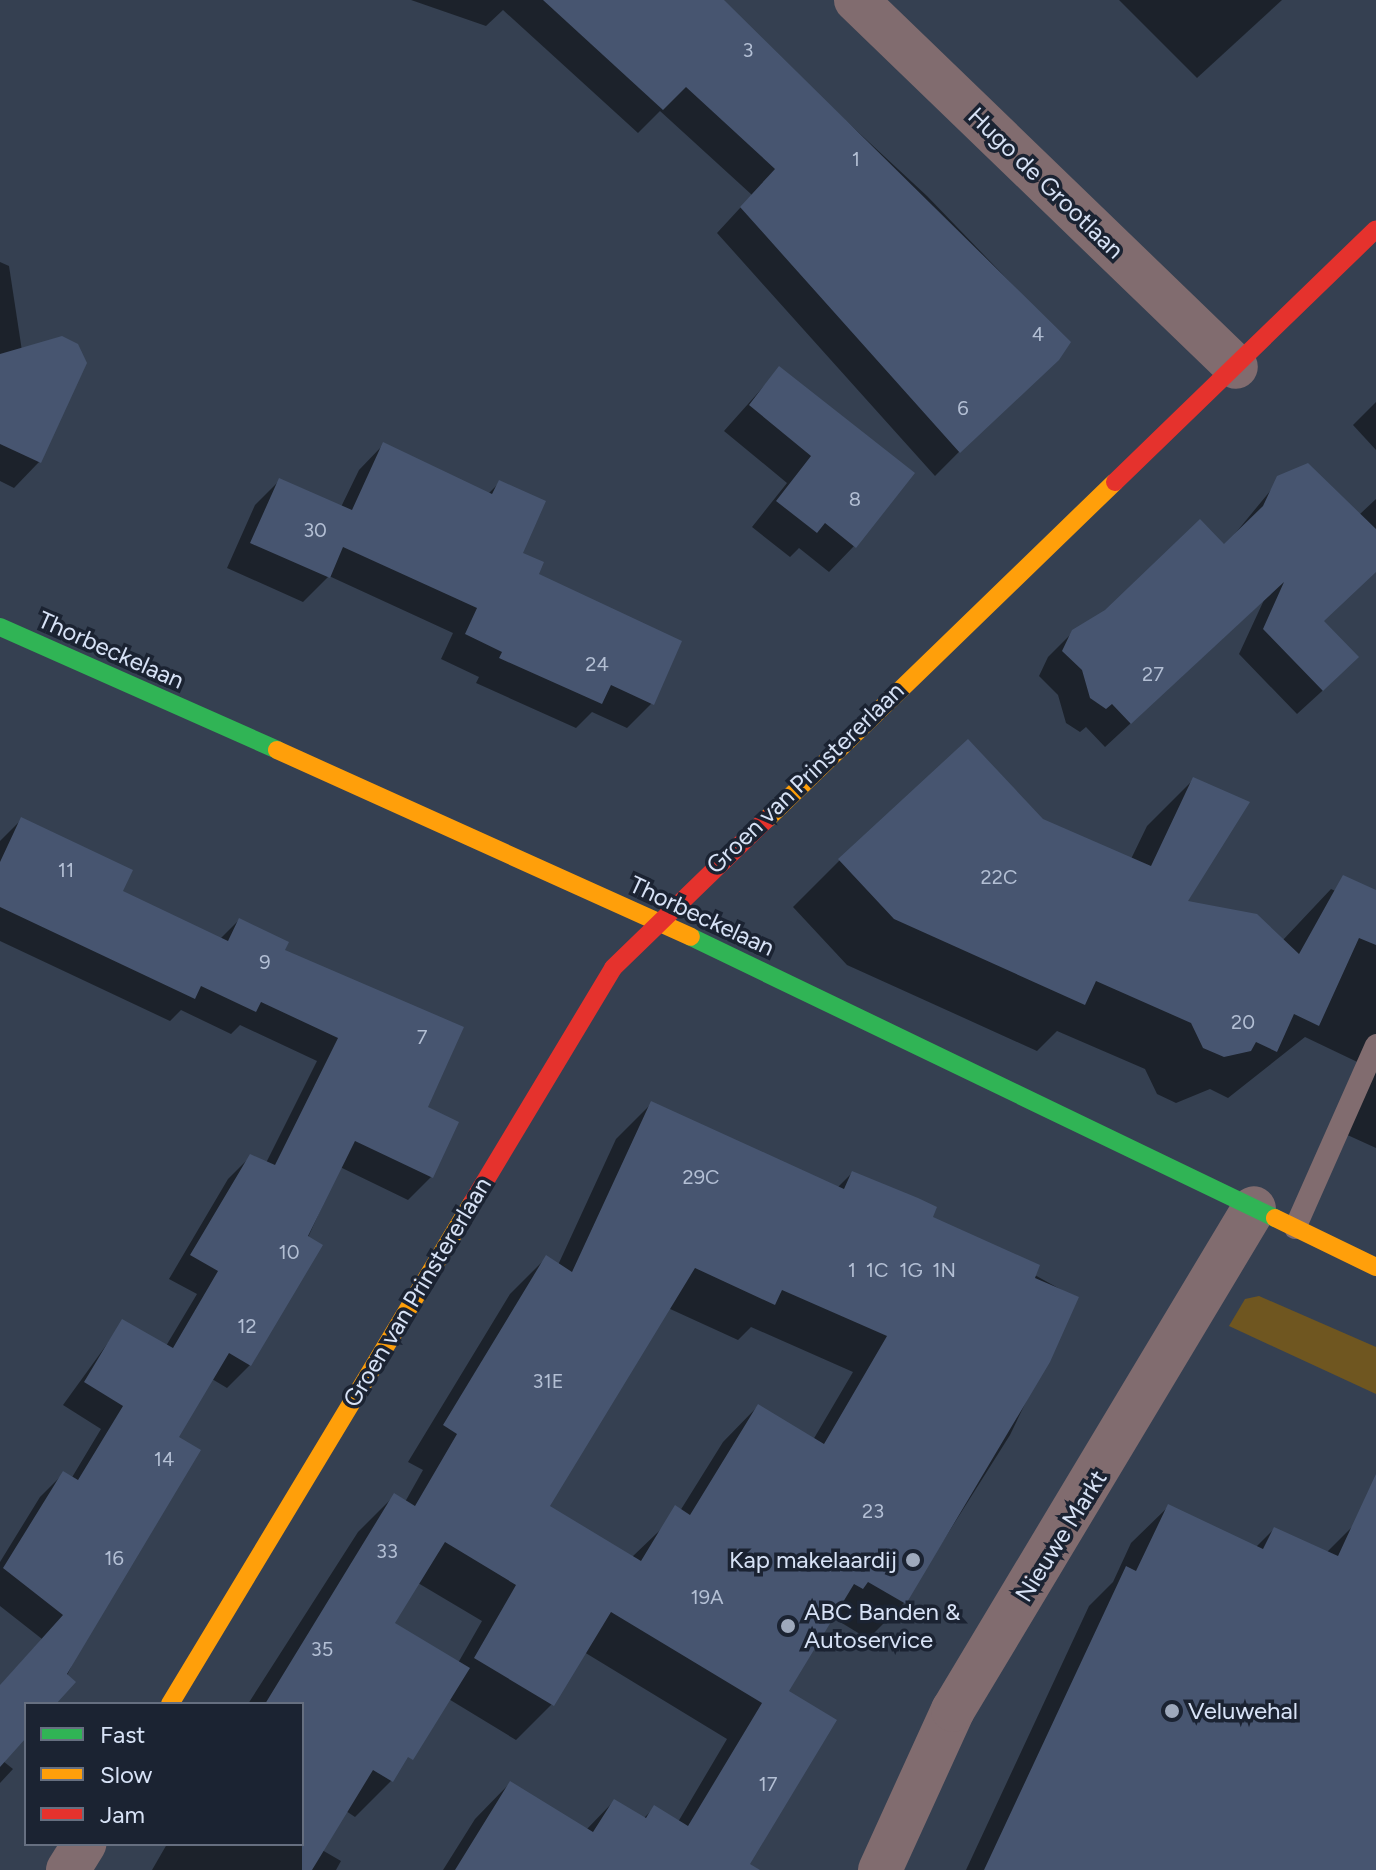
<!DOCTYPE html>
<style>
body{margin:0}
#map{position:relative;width:1376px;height:1870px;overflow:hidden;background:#354051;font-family:Figtree,sans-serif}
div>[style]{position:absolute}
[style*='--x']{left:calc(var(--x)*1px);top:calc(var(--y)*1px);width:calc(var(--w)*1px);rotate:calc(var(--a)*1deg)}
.green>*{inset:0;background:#6f5620}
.shadow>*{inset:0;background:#0007}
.building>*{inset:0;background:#475570}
.lane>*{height:22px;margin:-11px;padding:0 11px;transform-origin:11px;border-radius:11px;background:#816c6f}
.street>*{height:44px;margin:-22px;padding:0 22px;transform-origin:22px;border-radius:22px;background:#816c6f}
.fast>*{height:18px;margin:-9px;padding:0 9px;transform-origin:9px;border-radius:9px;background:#30b455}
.slow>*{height:18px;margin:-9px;padding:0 9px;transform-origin:9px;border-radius:9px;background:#ff9f0a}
.jam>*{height:18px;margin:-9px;padding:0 9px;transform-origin:9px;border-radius:9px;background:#e5322d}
.dots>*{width:22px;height:22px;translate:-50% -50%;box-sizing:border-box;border:4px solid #1b2332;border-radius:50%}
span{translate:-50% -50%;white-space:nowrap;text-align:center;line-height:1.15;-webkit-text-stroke:7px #1b2332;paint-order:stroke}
.number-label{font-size:20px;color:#b3bfd4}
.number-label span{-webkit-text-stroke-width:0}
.street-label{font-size:24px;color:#d7e2f6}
.poi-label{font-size:24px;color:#d7e2f6}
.right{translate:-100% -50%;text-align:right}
.left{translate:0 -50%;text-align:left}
.legend{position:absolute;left:24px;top:1702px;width:280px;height:144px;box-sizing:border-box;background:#1b2332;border:2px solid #666f80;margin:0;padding:10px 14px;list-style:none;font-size:24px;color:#d7e2f6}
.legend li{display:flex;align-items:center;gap:16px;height:40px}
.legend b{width:40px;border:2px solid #666f80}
</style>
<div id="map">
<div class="green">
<i style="clip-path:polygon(1259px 1296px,1376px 1347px,1376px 1394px,1229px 1326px,1245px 1299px)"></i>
</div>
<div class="shadow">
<i style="clip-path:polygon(411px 0,716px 0,927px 196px,1068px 342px,935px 476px,717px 233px,752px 195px,660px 111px,638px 133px,503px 10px,486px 26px)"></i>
<i style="clip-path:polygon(1119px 0,1282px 0,1197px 78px)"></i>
<i style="clip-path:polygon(0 262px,9px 266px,39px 462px,14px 488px,0 481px)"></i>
<i style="clip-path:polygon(779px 369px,854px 546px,829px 572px,799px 548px,790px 557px,752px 527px,787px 483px,724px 431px)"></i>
<i style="clip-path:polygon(1376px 402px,1376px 450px,1353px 425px)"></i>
<i style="clip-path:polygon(383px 445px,488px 494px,499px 483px,521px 554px,652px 703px,627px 728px,592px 712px,576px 728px,476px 683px,479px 677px,441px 659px,453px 633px,329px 576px,303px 602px,227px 568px,255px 505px,280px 480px,341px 507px,359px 470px)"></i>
<i style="clip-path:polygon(1285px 473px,1360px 514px,1376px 499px,1376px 570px,1322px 621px,1332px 682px,1297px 714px,1239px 654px,1264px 600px,1105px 747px,1086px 727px,1080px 732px,1066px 723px,1058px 695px,1039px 676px,1048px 657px,1073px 632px,1224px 547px)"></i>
<i style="clip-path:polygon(1194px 779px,1184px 902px,1282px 941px,1331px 889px,1376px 909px,1376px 1148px,1343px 1133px,1372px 1069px,1305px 1037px,1228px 1098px,1210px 1089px,1176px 1103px,1157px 1094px,1145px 1069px,1057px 1031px,1037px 1051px,847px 965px,793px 907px,840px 860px,1042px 821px,1131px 859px,1147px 826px)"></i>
<i style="clip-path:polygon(21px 820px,120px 892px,220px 939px,239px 920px,283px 951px,425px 1108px,431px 1177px,408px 1200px,340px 1167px,250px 1365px,227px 1388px,212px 1379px,176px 1438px,54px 1704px,26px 1704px,26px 1735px,3px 1761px,13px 1769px,0 1783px,0 1686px,42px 1639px,0 1606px,0 1562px,40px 1497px,63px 1474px,71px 1479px,101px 1429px,63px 1405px,123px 1322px,166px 1346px,197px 1294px,169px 1279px,228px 1179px,251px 1156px,266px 1163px,317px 1061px,240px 1025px,231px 1034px,181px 1010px,170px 1021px,0 941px,0 841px)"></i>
<i style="clip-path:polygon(evenodd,651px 1104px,837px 1188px,852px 1173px,1076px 1298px,1010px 1435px,904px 1603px,868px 1639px,832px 1617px,787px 1692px,744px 1870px,443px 1870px,475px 1819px,510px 1783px,586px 1830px,614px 1801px,643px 1819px,654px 1808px,678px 1822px,727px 1739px,584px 1652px,552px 1704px,516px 1740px,447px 1698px,391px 1781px,355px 1817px,346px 1811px,322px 1850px,341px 1861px,336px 1870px,152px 1870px,167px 1844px,302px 1844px,302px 1704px,248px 1704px,358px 1532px,394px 1496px,405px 1502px,423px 1470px,408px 1462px,510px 1294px,546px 1258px,558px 1265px,616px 1139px,651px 1104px,668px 1308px,738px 1340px,751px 1327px,853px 1372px,813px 1440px,758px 1406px,723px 1442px,680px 1511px,632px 1557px,547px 1507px,668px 1308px,651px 1104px,418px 1583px,482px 1621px,458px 1663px,393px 1623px,418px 1583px)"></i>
<i style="clip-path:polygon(1169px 1506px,1256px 1547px,1274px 1529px,1326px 1553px,1354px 1525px,1376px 1536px,1376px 1870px,966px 1870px,1089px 1606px,1113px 1582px,1131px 1543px)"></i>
</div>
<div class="building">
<i style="clip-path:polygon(543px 0,724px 0,1071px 342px,1059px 360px,960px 453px,740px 207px,775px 169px,686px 87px,663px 110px)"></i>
<i style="clip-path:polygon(62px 336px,78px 344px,87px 363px,41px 463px,0 444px,0 354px)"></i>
<i style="clip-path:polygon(779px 366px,915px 473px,856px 548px,825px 523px,817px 533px,776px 501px,811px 456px,749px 405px)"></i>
<i style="clip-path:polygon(383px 442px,492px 494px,499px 480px,546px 501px,523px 553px,544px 562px,539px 574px,682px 641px,654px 705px,611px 685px,602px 704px,499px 658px,502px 652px,465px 634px,477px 608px,343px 547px,330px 578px,250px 543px,279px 478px,352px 510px)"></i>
<i style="clip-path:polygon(1308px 463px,1376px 529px,1376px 572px,1324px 621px,1359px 657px,1323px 691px,1263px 629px,1284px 582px,1131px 724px,1112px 704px,1106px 709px,1090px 698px,1082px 670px,1062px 651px,1072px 630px,1105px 610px,1200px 519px,1224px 544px,1263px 506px,1277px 476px)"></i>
<i style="clip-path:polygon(968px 739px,1043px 819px,1151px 866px,1193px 777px,1250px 802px,1188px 901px,1257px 914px,1299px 954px,1343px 875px,1376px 890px,1376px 945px,1359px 938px,1319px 1026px,1294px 1014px,1277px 1052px,1256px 1042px,1251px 1051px,1224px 1057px,1203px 1048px,1191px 1023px,1096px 981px,1085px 1005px,894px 919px,838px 859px)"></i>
<i style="clip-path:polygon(21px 817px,133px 870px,123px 891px,228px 941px,239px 918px,289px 942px,285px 950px,464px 1027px,428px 1107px,459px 1122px,433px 1178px,355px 1141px,308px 1236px,323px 1245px,251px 1366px,229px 1353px,179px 1437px,201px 1450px,67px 1674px,76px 1682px,56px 1704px,26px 1704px,26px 1738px,0 1767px,0 1685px,63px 1615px,3px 1568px,63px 1471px,78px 1480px,123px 1406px,84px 1382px,122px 1319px,173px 1348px,218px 1271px,190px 1255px,250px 1154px,275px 1165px,338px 1038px,261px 1002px,256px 1012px,201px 986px,195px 999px,0 907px,0 862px)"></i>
<i style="clip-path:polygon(evenodd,651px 1101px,844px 1189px,852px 1171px,918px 1198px,937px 1207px,933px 1217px,1040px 1265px,1035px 1278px,1079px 1297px,1050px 1362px,906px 1604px,868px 1582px,863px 1589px,854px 1584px,789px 1691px,837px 1720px,750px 1864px,760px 1870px,455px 1870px,510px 1781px,593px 1832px,614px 1799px,646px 1818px,654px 1805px,688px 1826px,762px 1703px,611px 1612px,554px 1706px,474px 1658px,516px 1585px,445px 1542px,395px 1623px,470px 1668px,413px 1760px,408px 1757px,393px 1782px,373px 1770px,312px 1870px,302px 1870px,302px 1704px,265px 1704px,394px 1493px,415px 1506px,457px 1434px,443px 1425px,546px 1255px,572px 1272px,651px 1101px,695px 1268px,775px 1305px,782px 1290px,887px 1336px,824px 1444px,758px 1404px,690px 1515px,675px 1505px,641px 1561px,550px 1506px,695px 1268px)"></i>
<i style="clip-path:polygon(1376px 1474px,1376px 1870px,984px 1870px,1126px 1566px,1136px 1571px,1168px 1504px,1263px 1549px,1274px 1527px,1338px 1556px)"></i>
</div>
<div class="lane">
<i style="--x:1295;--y:1228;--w:200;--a:-66.1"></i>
</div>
<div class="street">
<i style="--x:856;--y:0;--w:528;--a:44"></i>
<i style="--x:68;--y:1870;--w:31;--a:-58"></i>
<i style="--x:880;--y:1870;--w:176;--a:-65.5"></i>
<i style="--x:953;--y:1710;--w:585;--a:-59.05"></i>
</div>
<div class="fast">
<i style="--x:0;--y:627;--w:303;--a:23.9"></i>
<i style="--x:691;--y:937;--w:648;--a:25.7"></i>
</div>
<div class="slow">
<i style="--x:277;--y:750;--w:454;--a:24.3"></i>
<i style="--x:767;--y:819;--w:484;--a:-44.1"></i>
<i style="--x:1275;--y:1218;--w:112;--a:25.9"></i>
<i style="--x:170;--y:1704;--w:585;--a:-58.92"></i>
</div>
<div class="jam">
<i style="--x:1115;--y:482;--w:363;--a:-44.1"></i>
<i style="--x:472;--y:1203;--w:274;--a:-59"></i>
<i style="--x:613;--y:968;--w:214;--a:-44.1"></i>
</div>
<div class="dots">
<i style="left:913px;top:1560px;background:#9ea9bc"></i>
<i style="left:788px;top:1626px;background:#9ea9bc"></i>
<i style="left:1172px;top:1711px;background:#9ea9bc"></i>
</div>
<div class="number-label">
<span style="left:748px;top:50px">3</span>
<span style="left:856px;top:159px">1</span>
<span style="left:1038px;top:334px">4</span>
<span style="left:963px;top:408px">6</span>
<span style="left:855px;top:499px">8</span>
<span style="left:315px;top:530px">30</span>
<span style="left:597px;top:664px">24</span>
<span style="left:1153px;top:674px">27</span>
<span style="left:66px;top:870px">11</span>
<span style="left:999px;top:877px">22C</span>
<span style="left:265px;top:962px">9</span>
<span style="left:1243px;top:1022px">20</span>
<span style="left:422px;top:1037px">7</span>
<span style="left:701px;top:1177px">29C</span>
<span style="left:289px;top:1252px">10</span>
<span style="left:852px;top:1270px">1</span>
<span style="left:877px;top:1270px">1C</span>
<span style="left:911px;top:1270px">1G</span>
<span style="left:944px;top:1270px">1N</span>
<span style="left:247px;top:1326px">12</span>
<span style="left:548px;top:1381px">31E</span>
<span style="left:164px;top:1459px">14</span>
<span style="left:873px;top:1511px">23</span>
<span style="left:387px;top:1551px">33</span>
<span style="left:114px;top:1558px">16</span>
<span style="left:707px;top:1597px">19A</span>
<span style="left:322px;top:1649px">35</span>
<span style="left:768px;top:1784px">17</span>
</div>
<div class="street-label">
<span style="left:1046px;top:183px;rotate:44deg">Hugo de Grootlaan</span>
<span style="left:111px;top:650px;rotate:24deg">Thorbeckelaan</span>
<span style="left:805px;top:778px;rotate:-44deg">Groen van Prinstererlaan</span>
<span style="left:702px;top:916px;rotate:25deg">Thorbeckelaan</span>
<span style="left:417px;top:1292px;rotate:-59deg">Groen van Prinstererlaan</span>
<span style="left:1061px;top:1536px;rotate:-58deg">Nieuwe Markt</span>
</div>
<div class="poi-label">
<span class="right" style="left:897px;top:1560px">Kap makelaardij</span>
<span class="left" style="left:804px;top:1626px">ABC Banden &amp;<br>Autoservice</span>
<span class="left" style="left:1188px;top:1711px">Veluwehal</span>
</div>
<ul class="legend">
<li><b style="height:10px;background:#30b455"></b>Fast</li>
<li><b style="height:10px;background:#ff9f0a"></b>Slow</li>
<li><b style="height:10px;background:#e5322d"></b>Jam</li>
</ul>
</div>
